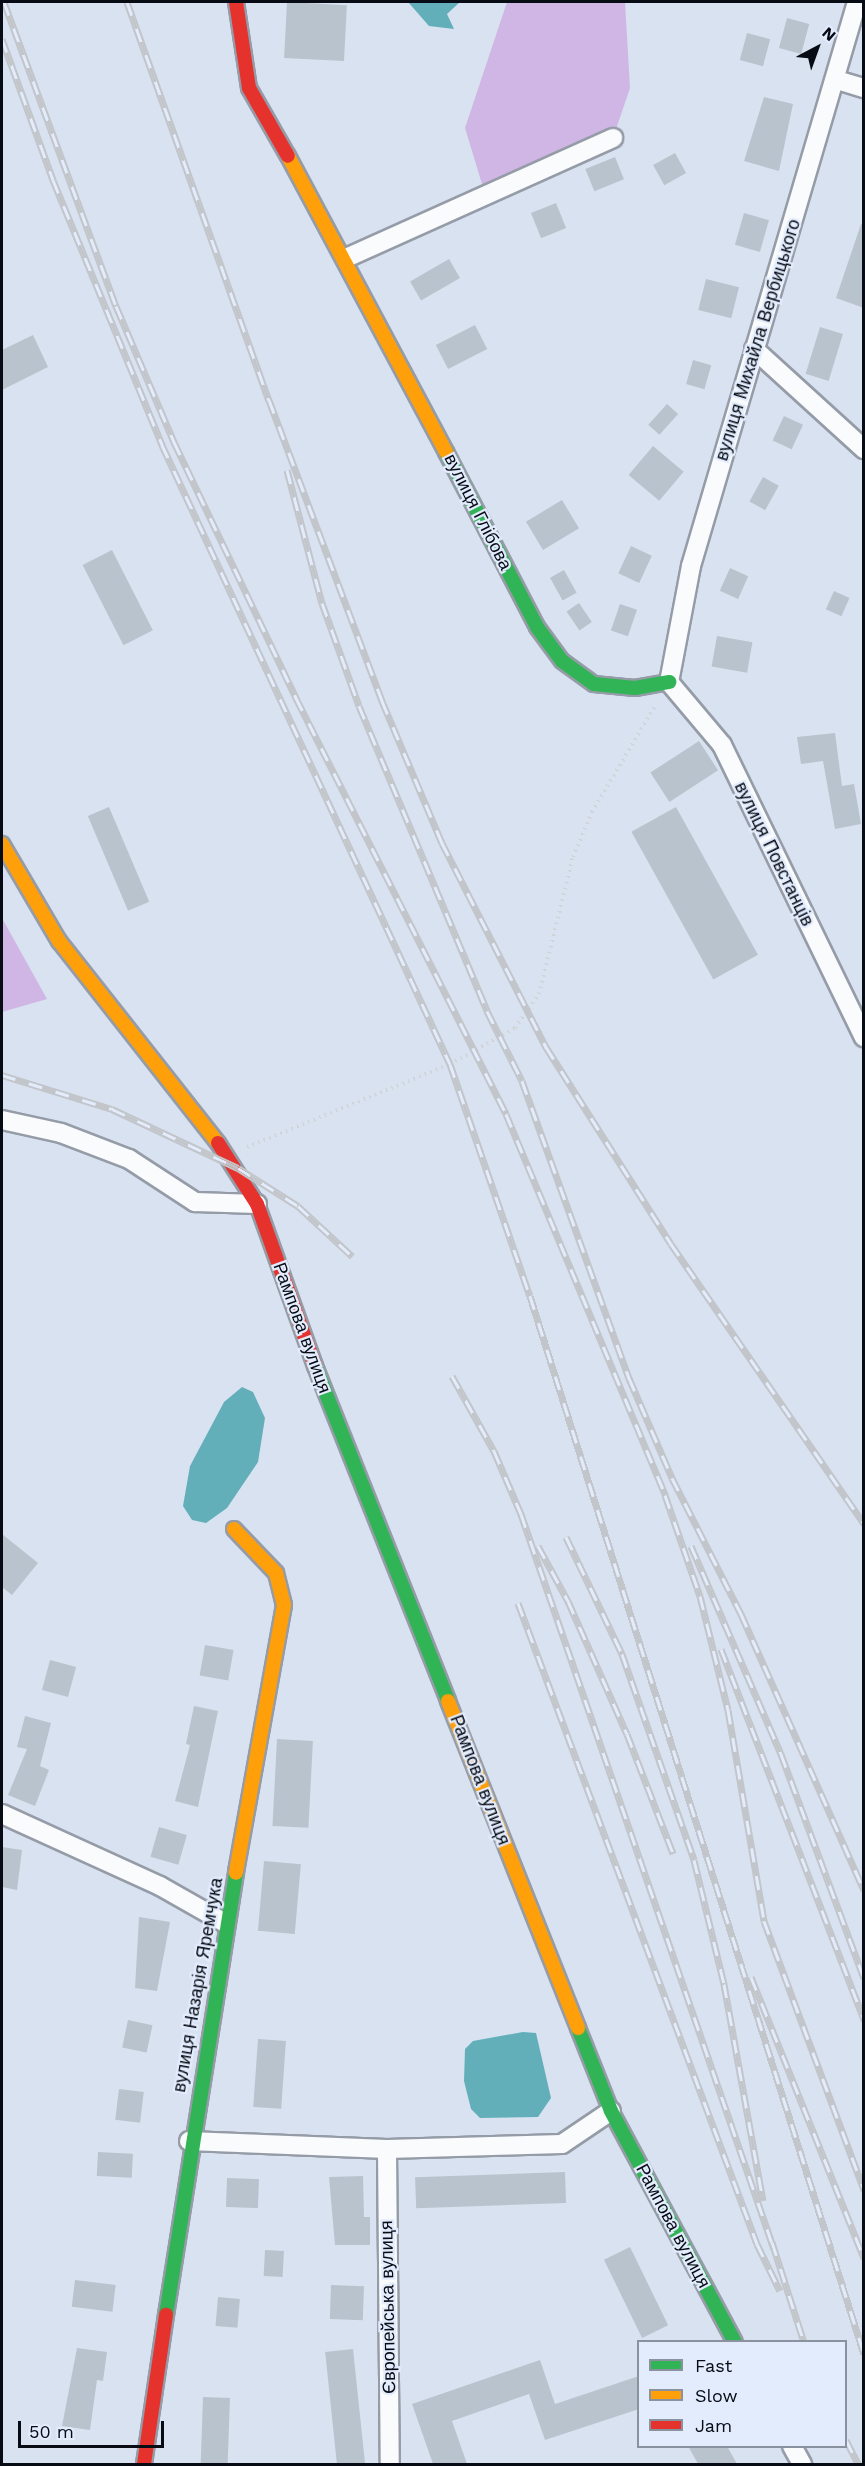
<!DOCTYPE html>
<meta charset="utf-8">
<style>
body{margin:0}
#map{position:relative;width:865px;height:2466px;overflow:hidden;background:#d9e2f1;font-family:"Work Sans",sans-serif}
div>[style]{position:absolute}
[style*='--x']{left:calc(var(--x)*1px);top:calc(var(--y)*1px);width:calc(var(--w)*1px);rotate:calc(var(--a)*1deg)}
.forest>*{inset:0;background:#d0b6e4}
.water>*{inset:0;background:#62afba}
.building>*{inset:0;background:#b9c3cd;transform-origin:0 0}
.path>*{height:4px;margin-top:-2px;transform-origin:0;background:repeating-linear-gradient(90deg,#d0d3d7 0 1.5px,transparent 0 6px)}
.roads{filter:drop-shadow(2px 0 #959ca7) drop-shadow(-2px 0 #959ca7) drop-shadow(0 2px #959ca7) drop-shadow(0 -2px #959ca7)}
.street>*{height:18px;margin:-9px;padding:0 9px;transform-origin:9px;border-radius:9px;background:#f9fbfd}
.fast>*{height:14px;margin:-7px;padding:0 7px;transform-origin:7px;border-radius:7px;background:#30b455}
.slow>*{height:14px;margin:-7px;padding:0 7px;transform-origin:7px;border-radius:7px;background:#ff9f0a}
.jam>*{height:14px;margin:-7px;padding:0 7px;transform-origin:7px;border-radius:7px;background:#e5322d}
.rail>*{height:7px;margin-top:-3.5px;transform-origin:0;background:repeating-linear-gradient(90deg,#e2ecfd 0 14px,#c2c5c9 0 28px);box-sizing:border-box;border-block:2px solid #c2c5c9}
span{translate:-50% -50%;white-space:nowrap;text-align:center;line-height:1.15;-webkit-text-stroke:4.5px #e2ecfd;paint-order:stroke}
.street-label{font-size:18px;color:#070b14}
.frame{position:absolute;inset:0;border:3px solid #070b14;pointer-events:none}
.legend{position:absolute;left:637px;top:2340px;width:210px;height:108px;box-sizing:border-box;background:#e2ecfd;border:2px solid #8a92a0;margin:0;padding:8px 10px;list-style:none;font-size:18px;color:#070b14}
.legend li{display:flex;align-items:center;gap:12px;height:30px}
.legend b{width:30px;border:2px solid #8a92a0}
.north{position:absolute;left:787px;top:18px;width:60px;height:60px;-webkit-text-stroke:4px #e2ecfd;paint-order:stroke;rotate:41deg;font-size:16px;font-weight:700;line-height:24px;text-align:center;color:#070b14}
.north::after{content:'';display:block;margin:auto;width:21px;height:27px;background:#070b14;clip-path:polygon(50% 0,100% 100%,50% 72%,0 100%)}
.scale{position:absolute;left:18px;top:2421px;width:146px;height:27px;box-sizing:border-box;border:3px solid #070b14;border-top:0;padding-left:8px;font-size:18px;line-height:21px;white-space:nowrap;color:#070b14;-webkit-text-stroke:4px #e2ecfd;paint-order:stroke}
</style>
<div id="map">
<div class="forest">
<i style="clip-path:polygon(507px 2px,625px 2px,630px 88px,613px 138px,485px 194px,465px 128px)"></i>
<i style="clip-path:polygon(2px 918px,47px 999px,2px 1012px)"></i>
</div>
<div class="water">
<i style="clip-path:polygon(408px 2px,460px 2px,447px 14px,454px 29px,429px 26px)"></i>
<i style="clip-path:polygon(242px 1387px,253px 1392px,265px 1418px,258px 1462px,227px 1508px,206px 1523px,192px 1520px,183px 1506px,190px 1466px,224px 1402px)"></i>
<i style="clip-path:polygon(523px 2032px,536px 2033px,551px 2098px,538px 2117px,480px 2118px,471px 2109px,464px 2081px,465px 2049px,473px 2041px)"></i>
</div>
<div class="building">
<i style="left:287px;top:2px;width:60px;height:56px;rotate:3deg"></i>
<i style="left:787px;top:18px;width:23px;height:31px;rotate:15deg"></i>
<i style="left:747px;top:33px;width:24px;height:28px;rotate:15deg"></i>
<i style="clip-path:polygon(764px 97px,793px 104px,779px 171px,744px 161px)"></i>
<i style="left:675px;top:153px;width:23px;height:25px;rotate:61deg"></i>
<i style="left:615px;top:157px;width:24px;height:32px;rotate:68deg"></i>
<i style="left:556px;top:203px;width:27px;height:27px;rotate:68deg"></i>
<i style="left:744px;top:213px;width:26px;height:33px;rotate:16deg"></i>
<i style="clip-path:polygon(861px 224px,864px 225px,864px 308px,836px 298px)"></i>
<i style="left:449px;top:259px;width:22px;height:45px;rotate:60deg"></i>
<i style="left:706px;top:279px;width:34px;height:32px;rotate:14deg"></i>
<i style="left:475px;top:325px;width:27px;height:44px;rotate:63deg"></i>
<i style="left:820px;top:327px;width:24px;height:49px;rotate:17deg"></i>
<i style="clip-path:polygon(33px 335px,48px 367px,2px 390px,2px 350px)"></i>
<i style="left:693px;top:360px;width:19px;height:25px;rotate:16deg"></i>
<i style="left:667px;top:404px;width:15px;height:28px;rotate:42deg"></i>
<i style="left:784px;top:416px;width:21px;height:27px;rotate:25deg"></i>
<i style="left:653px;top:446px;width:40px;height:38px;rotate:40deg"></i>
<i style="left:763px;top:477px;width:18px;height:28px;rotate:29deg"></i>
<i style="left:562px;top:500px;width:33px;height:42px;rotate:59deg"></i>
<i style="left:631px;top:546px;width:23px;height:30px;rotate:25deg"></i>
<i style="left:112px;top:550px;width:90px;height:33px;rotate:63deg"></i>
<i style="left:730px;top:568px;width:20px;height:25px;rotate:24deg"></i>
<i style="left:564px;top:570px;width:26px;height:16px;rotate:61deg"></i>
<i style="left:834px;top:591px;width:17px;height:20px;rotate:24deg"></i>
<i style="left:579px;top:603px;width:23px;height:15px;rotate:56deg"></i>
<i style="left:620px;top:604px;width:18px;height:28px;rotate:19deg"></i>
<i style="left:717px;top:636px;width:36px;height:31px;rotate:10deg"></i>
<i style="clip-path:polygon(835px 733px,842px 786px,854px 784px,861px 824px,835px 829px,823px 761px,801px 764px,797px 737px)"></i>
<i style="left:699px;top:741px;width:35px;height:58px;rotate:57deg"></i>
<i style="left:109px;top:807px;width:103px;height:23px;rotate:67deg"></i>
<i style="left:676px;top:807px;width:169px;height:51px;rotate:61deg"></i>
<i style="clip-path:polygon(2px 1534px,38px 1563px,12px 1595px,2px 1587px)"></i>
<i style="left:205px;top:1645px;width:29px;height:31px;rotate:10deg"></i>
<i style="left:50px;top:1660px;width:27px;height:31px;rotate:15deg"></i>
<i style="clip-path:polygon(194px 1706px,218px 1711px,198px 1807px,175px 1801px,190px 1745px,186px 1744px)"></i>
<i style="clip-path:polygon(25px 1716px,51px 1723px,40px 1766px,49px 1770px,35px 1806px,8px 1795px,27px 1749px,17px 1747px)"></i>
<i style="left:277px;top:1739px;width:36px;height:87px;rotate:3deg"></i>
<i style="left:159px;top:1827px;width:29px;height:31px;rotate:16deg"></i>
<i style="clip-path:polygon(2px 1847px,22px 1850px,17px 1890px,2px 1887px)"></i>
<i style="left:264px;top:1861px;width:37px;height:70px;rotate:5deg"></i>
<i style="clip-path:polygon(139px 1917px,170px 1922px,157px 1991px,135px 1988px)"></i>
<i style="left:128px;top:2020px;width:25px;height:28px;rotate:12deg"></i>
<i style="left:258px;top:2039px;width:28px;height:68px;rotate:4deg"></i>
<i style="left:119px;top:2089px;width:25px;height:31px;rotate:7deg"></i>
<i style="left:98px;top:2152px;width:35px;height:24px;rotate:3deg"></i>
<i style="left:565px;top:2172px;width:31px;height:150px;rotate:88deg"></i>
<i style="clip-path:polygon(363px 2176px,364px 2217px,370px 2217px,370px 2245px,335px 2245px,329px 2177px)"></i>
<i style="left:227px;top:2178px;width:32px;height:29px;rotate:2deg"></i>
<i style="left:630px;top:2247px;width:87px;height:29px;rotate:64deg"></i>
<i style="left:265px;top:2250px;width:19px;height:26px;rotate:3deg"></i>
<i style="left:75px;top:2280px;width:41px;height:27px;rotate:7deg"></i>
<i style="left:331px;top:2285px;width:33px;height:34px;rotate:2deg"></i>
<i style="left:218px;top:2297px;width:22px;height:29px;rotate:5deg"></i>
<i style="clip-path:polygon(77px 2348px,107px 2352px,103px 2381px,97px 2380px,90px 2430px,62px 2426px)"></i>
<i style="left:353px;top:2349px;width:116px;height:28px;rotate:84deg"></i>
<i style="clip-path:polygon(540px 2360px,555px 2404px,639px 2376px,639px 2409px,545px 2440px,529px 2394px,452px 2421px,467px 2464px,433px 2464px,412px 2404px)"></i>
<i style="left:203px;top:2397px;width:27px;height:67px;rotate:2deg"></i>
<i style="clip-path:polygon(688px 2446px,727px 2446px,737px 2464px,698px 2464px)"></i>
</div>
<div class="path">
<i style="--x:247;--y:1147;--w:219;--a:-22.2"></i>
<i style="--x:450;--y:1064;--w:74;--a:-29"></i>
<i style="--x:515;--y:1028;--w:42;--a:-54.8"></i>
<i style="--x:539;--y:994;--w:141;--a:-76.1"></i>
<i style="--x:573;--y:857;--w:49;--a:-67.1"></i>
<i style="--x:592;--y:812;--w:123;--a:-59.3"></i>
</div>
<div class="roads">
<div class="street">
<i style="--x:857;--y:2;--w:588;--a:106.4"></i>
<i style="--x:691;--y:566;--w:118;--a:100.7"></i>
<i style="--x:669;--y:682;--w:82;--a:49.9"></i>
<i style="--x:722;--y:745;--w:325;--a:64.1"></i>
<i style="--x:837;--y:80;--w:28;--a:17"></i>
<i style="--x:346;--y:258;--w:293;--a:-24.2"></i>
<i style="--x:754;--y:349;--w:149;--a:42.3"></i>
<i style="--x:2;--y:1120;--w:60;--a:12.4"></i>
<i style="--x:61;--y:1133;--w:73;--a:20.9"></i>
<i style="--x:129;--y:1159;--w:79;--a:33.1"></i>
<i style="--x:195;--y:1202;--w:62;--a:1.8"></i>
<i style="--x:2;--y:1814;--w:174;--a:24.5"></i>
<i style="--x:160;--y:1886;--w:75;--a:29.6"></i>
<i style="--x:189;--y:2141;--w:198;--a:2.3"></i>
<i style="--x:387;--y:2149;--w:175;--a:-1.6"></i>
<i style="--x:562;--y:2144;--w:59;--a:-34"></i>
<i style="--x:387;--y:2149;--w:315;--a:89.5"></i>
<i style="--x:792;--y:2446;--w:21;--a:61"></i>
</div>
<div class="fast">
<i style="--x:446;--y:452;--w:197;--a:62.5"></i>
<i style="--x:537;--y:627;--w:42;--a:53.7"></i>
<i style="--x:562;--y:661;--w:39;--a:36"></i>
<i style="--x:594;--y:684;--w:41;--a:5.6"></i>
<i style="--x:635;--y:688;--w:35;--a:-10"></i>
<i style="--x:315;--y:1366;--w:360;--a:68.3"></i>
<i style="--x:578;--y:2028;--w:89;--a:68.3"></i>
<i style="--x:611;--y:2111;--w:262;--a:61.8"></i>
<i style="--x:166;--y:2315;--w:448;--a:-81"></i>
</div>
<div class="slow">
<i style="--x:288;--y:156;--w:336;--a:61.9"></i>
<i style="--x:2;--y:844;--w:113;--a:59.6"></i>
<i style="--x:59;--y:941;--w:257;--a:51.8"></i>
<i style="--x:234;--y:1529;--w:61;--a:46.3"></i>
<i style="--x:276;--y:1573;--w:33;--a:76"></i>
<i style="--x:284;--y:1605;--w:272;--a:100.2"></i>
<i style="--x:448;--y:1701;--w:352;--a:68.3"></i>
</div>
<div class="jam">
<i style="--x:236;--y:2;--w:87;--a:81.4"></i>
<i style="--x:249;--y:88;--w:78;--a:60.2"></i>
<i style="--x:218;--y:1143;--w:72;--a:57.4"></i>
<i style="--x:257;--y:1204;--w:172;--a:70.3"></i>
<i style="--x:144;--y:2464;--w:151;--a:-81.6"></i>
</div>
</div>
<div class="rail">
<i style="--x:4;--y:2;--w:324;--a:69.8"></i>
<i style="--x:116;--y:306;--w:148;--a:66.9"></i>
<i style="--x:174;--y:442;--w:284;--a:64.5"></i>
<i style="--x:296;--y:698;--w:466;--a:63.2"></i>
<i style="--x:506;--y:1114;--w:413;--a:67.3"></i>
<i style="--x:665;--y:1495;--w:107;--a:70.9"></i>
<i style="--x:700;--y:1596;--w:117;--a:76.2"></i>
<i style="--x:728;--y:1710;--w:214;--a:80.3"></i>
<i style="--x:764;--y:1921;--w:287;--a:69.6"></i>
<i style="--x:127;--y:2;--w:423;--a:70.4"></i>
<i style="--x:269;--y:400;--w:322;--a:69.4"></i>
<i style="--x:382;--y:701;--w:154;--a:67.1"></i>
<i style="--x:442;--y:843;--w:229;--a:63"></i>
<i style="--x:546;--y:1047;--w:233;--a:57.6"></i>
<i style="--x:671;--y:1244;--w:340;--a:55.4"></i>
<i style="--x:2;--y:39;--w:150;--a:70.1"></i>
<i style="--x:53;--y:180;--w:287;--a:67.6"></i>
<i style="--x:162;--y:445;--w:683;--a:65.05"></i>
<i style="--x:450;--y:1064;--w:245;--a:71"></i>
<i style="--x:530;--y:1296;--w:1109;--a:72.48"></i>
<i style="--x:287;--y:470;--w:138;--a:75.3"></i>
<i style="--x:322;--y:603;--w:109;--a:70.2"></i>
<i style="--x:359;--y:706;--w:331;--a:67.2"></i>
<i style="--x:487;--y:1011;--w:78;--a:63.4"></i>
<i style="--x:522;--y:1081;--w:316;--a:70.2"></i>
<i style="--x:629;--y:1378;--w:109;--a:66.7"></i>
<i style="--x:672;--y:1478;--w:153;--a:63.1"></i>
<i style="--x:741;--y:1614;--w:302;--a:66"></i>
<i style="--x:2;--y:1075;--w:115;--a:17.2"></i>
<i style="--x:112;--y:1109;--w:139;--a:25.1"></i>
<i style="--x:238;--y:1168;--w:71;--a:32.3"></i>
<i style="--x:298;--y:1206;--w:74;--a:42.8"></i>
<i style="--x:452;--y:1376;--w:86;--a:60.8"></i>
<i style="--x:494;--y:1451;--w:69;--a:66.8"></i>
<i style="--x:521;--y:1514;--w:777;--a:71.01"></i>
<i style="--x:566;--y:1537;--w:130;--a:64.4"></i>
<i style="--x:622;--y:1654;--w:218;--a:70.7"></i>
<i style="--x:694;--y:1860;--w:128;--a:76.4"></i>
<i style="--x:724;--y:1984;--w:220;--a:79.8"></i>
<i style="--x:538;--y:1546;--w:63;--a:61.4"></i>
<i style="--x:568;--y:1601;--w:145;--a:66.1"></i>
<i style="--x:627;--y:1734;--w:128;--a:68.9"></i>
<i style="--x:691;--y:1546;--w:227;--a:66.6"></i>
<i style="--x:781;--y:1754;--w:239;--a:69.7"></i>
<i style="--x:518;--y:1603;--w:684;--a:69.55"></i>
<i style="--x:757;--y:2244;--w:52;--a:63.9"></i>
<i style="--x:721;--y:1649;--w:398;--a:68.9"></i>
<i style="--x:751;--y:1977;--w:303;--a:68.1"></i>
<i style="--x:772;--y:2242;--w:105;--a:72.3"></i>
<i style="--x:846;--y:2440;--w:27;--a:63"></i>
</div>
<div class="street-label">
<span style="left:758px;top:340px;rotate:-73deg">вулиця Михайла Вербицького</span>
<span style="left:478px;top:512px;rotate:63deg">вулиця Глібова</span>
<span style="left:774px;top:854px;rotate:64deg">вулиця Повстанців</span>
<span style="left:302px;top:1328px;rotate:70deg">Рампова вулиця</span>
<span style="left:480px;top:1780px;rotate:69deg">Рампова вулиця</span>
<span style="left:198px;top:1985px;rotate:-80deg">вулиця Назарія Яремчука</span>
<span style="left:673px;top:2226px;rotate:62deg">Рампова вулиця</span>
<span style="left:388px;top:2307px;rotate:-91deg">Європейська вулиця</span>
</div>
<div class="frame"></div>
<ul class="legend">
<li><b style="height:8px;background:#30b455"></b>Fast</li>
<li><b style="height:8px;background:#ff9f0a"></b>Slow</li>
<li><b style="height:8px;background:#e5322d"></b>Jam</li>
</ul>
<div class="north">N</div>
<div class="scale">50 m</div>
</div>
